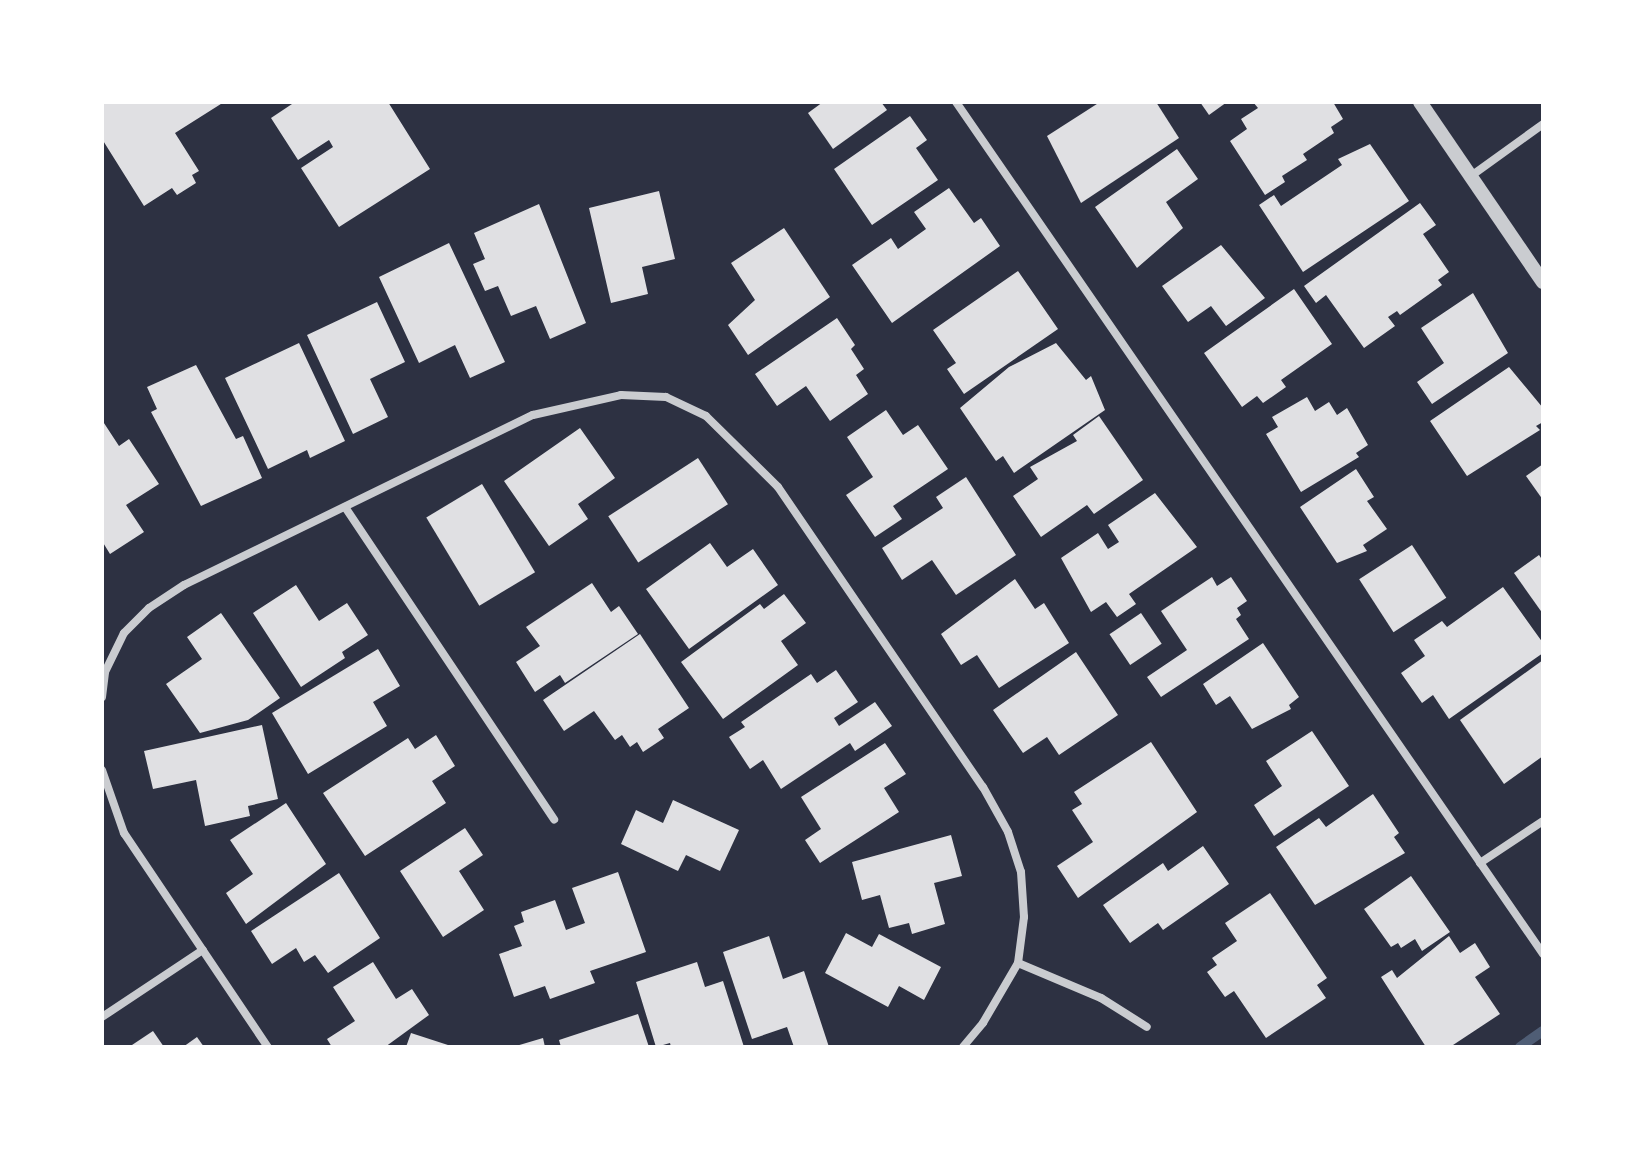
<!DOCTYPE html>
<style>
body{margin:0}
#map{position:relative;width:1645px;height:1149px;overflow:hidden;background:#2d3142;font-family:Literata,serif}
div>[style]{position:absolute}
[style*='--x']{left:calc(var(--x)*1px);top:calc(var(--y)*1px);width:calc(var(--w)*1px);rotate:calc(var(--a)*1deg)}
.stream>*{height:10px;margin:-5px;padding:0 5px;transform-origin:5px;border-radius:5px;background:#4f5d75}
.building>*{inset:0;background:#e0e0e3;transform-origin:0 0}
.minor>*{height:8px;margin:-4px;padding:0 4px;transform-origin:4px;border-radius:4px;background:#caccd0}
.tertiary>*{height:14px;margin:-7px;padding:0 7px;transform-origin:7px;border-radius:7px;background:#caccd0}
span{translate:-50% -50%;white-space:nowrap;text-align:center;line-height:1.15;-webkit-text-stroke:6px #fff;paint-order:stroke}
.frame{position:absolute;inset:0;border:104px solid #fff;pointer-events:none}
</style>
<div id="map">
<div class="stream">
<i style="--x:1520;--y:1047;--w:28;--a:-35"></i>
</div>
<div class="building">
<i style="clip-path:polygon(102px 102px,224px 102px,175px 133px,199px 171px,192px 175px,196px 183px,177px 195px,172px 188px,144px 206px,102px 139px)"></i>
<i style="clip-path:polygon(295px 102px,388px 102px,430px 169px,339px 227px,301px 168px,333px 147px,329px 140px,298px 160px,271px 118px)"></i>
<i style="clip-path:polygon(823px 102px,881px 102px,887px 110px,833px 149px,808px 113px)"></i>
<i style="clip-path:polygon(1100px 102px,1156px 102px,1179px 138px,1081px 203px,1047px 136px)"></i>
<i style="clip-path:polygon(1200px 102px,1227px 102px,1209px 115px)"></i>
<i style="clip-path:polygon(1253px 102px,1333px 102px,1343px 119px,1331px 127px,1334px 133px,1303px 154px,1307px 160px,1282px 176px,1285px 182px,1265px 195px,1230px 141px,1247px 129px,1241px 119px,1258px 108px)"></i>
<i style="clip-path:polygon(910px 116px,927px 140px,916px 148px,938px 180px,872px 225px,834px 169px)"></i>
<i style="clip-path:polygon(1370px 144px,1409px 201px,1303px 272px,1259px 205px,1274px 195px,1281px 206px,1342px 165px,1338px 159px)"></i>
<i style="clip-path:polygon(1177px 149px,1198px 179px,1166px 202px,1183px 228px,1137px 268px,1095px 207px)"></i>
<i style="clip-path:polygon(949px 188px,974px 223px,981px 218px,1000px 246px,892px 323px,852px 265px,891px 238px,898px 249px,926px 229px,914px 212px)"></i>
<i style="clip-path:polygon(659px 191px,675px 259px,642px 267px,648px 294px,611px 303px,589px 208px)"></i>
<i style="clip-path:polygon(1420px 203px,1436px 225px,1423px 234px,1449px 272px,1438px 280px,1442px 285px,1400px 315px,1397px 311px,1388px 317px,1395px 326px,1364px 348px,1326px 295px,1316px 303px,1304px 286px)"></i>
<i style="clip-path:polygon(539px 204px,586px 323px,550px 339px,536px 306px,511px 316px,498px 286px,485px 291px,473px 264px,485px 259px,474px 233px)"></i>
<i style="clip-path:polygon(784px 228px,830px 297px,748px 355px,728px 325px,755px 300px,731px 263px)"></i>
<i style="clip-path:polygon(449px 243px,505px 362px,470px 378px,455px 345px,419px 363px,379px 277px)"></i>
<i style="clip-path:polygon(1221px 245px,1265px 298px,1226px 326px,1211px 306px,1188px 322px,1162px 286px)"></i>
<i style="clip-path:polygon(1018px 271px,1058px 329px,964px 394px,947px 369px,956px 363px,933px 330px)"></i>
<i style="clip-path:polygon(1294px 289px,1332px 344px,1281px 380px,1286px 387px,1263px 403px,1257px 396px,1242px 407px,1204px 353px)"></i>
<i style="clip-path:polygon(1473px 293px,1508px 353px,1432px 404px,1417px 382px,1444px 363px,1421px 328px)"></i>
<i style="clip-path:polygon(377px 302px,405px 362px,370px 379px,388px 417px,353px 434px,307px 335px)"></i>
<i style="clip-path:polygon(837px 318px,855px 345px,851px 349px,864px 369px,856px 375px,868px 394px,830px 421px,806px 386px,777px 406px,755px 374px)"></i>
<i style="clip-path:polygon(299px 343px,345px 441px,310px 458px,307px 450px,268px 469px,225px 378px)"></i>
<i style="clip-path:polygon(1056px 343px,1086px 380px,1091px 376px,1105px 410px,1014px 473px,1003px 456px,996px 461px,960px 408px,1009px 367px)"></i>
<i style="clip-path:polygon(196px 365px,236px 439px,243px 436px,262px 478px,201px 506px,151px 412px,157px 409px,147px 387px)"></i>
<i style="clip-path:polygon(1509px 367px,1543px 408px,1543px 422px,1536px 426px,1540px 430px,1467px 476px,1430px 421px)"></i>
<i style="clip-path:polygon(1307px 397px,1315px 411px,1329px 402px,1337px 415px,1347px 408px,1368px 445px,1356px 453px,1359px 457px,1301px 492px,1266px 434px,1278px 427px,1272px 417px)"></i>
<i style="clip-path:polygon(886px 410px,903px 435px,918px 425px,948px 469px,893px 506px,902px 519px,875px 537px,846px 495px,873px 477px,847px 437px)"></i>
<i style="clip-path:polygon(1099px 416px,1143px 480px,1094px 514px,1087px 505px,1041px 537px,1013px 496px,1038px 479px,1030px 467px,1077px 441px,1073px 435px)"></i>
<i style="clip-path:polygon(102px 420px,119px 446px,129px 439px,159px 484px,126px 505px,144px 532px,110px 554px,102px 541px)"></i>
<i style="clip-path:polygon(580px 428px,615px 478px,578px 504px,588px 519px,549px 546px,504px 481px)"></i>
<i style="left:698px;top:458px;width:55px;height:107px;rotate:57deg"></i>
<i style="clip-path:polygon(1543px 464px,1543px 500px,1526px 476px)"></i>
<i style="clip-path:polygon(1356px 469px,1374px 497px,1367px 501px,1387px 529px,1363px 545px,1367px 551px,1337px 563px,1300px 507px)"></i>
<i style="clip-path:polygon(966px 477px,1016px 555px,956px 595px,932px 560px,902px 580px,882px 548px,943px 508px,936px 497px)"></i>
<i style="left:482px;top:484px;width:103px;height:65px;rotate:59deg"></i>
<i style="clip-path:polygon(1155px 493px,1197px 547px,1129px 594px,1136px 604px,1117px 617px,1106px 602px,1091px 612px,1061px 558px,1098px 533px,1108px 549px,1119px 542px,1108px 525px)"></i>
<i style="clip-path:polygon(710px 543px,727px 567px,753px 549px,778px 585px,689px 649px,646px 589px)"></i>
<i style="left:1412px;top:545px;width:63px;height:63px;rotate:57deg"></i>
<i style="clip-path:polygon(1539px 555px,1543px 561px,1543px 614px,1514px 573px)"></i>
<i style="clip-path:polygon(1212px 577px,1217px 586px,1231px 577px,1247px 601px,1237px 608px,1241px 615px,1236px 619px,1249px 639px,1161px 697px,1147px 677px,1187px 650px,1161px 611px)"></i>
<i style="clip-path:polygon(1015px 579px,1035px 609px,1044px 603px,1069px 643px,999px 688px,977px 655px,961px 665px,941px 634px)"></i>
<i style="clip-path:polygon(592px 583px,611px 612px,619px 606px,638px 634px,565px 683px,560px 675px,535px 692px,516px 662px,540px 646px,526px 627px)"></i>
<i style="clip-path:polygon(296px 585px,319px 621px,347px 603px,368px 635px,342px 652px,345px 658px,301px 687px,253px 613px)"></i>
<i style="clip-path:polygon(1503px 587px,1543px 643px,1543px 653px,1449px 719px,1433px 695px,1422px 703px,1401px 673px,1425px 656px,1414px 640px,1442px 621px,1447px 627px)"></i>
<i style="clip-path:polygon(784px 594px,806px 623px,781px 641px,798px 665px,723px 719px,681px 662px,760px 604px,764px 609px)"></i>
<i style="clip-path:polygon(221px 613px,280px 698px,248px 720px,200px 733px,166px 684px,202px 659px,187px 637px)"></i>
<i style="left:1141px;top:613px;width:37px;height:38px;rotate:56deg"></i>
<i style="clip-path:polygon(640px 634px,689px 708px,658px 729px,664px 738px,643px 752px,637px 742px,630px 747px,622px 735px,615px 740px,594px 711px,564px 731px,543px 700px)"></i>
<i style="clip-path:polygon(1263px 643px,1299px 697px,1289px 705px,1291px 709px,1252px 729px,1230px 696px,1216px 705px,1203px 684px)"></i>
<i style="clip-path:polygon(378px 649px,400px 686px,373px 702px,387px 726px,308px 774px,272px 713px)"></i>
<i style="clip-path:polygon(1076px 652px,1118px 715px,1059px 755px,1047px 737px,1023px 753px,993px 710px)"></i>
<i style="clip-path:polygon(1543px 660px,1543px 756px,1504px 784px,1460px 720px)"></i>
<i style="clip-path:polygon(836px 670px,858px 702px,834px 718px,839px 726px,875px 702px,892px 726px,855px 751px,850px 743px,781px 789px,763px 760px,750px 769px,729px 737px,745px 727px,741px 722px,811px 674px,817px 683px)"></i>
<i style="clip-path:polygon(262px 725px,278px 799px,248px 806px,250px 816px,205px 826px,196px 780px,153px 789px,144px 751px)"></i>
<i style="clip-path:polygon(1312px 731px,1349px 786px,1274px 836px,1254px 805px,1282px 786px,1266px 761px)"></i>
<i style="clip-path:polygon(436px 735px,455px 766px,432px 781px,446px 803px,365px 856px,323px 793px,408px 738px,415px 749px)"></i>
<i style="clip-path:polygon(1151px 742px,1197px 812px,1078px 898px,1057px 866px,1093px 842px,1072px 810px,1082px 804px,1074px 792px)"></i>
<i style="clip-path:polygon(885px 743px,906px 774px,884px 788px,899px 812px,820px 863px,805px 840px,821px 829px,801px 797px)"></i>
<i style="clip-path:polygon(1373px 794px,1399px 833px,1394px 837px,1405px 853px,1315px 905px,1276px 847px,1319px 818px,1326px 827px)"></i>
<i style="clip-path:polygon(673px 800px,739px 830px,720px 871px,686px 855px,678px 871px,621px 844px,636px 810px,663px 823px)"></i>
<i style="clip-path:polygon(286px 803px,326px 864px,246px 924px,226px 893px,253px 874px,230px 840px)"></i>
<i style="clip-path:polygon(465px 828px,483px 855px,459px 871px,484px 910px,443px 937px,400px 871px)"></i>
<i style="clip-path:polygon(951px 835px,962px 876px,934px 883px,945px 924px,912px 934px,909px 923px,889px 928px,880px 895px,862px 900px,852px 862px)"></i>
<i style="clip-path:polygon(1203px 846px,1229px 884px,1163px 930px,1158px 923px,1130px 943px,1103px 905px,1163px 863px,1168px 871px)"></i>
<i style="clip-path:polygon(618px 872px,646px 952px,590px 971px,595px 983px,550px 999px,545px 986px,514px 997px,499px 954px,522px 946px,514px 926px,524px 922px,521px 912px,555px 900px,566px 930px,585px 923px,572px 888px)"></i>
<i style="clip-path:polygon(339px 873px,380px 938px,328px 973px,315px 955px,304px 962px,296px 948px,272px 964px,251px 931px)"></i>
<i style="clip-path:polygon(1411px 876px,1450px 932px,1422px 951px,1415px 939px,1401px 948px,1398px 943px,1391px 947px,1364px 909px)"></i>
<i style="clip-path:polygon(1270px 893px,1327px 978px,1317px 985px,1326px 998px,1266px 1038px,1234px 991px,1225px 997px,1207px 972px,1217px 965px,1212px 958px,1237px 941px,1225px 923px)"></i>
<i style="clip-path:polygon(846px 933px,872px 947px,879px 934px,941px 967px,924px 1000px,899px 986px,888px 1007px,825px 973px)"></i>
<i style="clip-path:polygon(769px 936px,783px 979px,804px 971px,829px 1047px,794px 1047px,787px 1027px,752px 1039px,723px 952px)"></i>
<i style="clip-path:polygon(1449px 936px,1460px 953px,1475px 943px,1490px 967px,1475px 977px,1500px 1014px,1450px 1047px,1426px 1047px,1381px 977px,1392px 970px,1397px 978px)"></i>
<i style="clip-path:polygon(373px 962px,396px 999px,412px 989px,429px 1015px,385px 1047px,332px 1047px,327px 1039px,355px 1021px,333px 987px)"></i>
<i style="clip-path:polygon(697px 962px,705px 987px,723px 981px,744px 1047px,671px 1047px,670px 1043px,656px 1047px,636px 982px)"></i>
<i style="clip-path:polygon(638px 1014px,649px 1047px,561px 1047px,559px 1040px)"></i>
<i style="clip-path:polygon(153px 1031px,164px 1047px,129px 1047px)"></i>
<i style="clip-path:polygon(411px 1033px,451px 1046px,451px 1047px,406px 1047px)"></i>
<i style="clip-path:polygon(197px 1037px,204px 1047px,183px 1047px)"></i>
<i style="clip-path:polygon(543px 1038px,545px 1047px,516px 1047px,516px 1046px)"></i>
</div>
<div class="minor">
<i style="--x:956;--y:102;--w:1035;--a:55.43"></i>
<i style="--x:1471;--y:176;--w:89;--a:-35.8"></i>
<i style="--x:345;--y:507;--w:376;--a:56.2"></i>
<i style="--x:102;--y:697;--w:25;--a:-83"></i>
<i style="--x:105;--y:672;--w:43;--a:-64"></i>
<i style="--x:124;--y:633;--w:35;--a:-45"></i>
<i style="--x:149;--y:608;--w:42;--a:-33.3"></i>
<i style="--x:184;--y:585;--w:388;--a:-26"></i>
<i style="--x:533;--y:415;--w:90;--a:-12.8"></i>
<i style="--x:621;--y:395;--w:45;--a:2.5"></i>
<i style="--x:666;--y:397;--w:44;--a:25.4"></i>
<i style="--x:706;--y:416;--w:101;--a:44.6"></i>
<i style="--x:778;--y:487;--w:363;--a:55.7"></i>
<i style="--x:983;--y:787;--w:51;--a:60.9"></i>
<i style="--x:1008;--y:832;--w:42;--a:72"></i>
<i style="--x:1021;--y:872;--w:45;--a:86.2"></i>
<i style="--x:1024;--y:917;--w:46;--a:97.4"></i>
<i style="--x:1018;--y:963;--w:69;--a:120.3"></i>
<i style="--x:983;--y:1023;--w:31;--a:130"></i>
<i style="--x:102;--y:770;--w:67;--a:70.8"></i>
<i style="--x:124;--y:833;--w:258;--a:56.1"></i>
<i style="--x:1480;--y:863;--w:76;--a:-33.7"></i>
<i style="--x:1018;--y:963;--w:90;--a:22.9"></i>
<i style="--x:1101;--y:998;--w:54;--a:32.2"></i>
<i style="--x:102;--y:1017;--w:121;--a:-33.6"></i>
</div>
<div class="tertiary">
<i style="--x:1420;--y:102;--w:218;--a:55.7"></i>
</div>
<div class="frame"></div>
</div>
